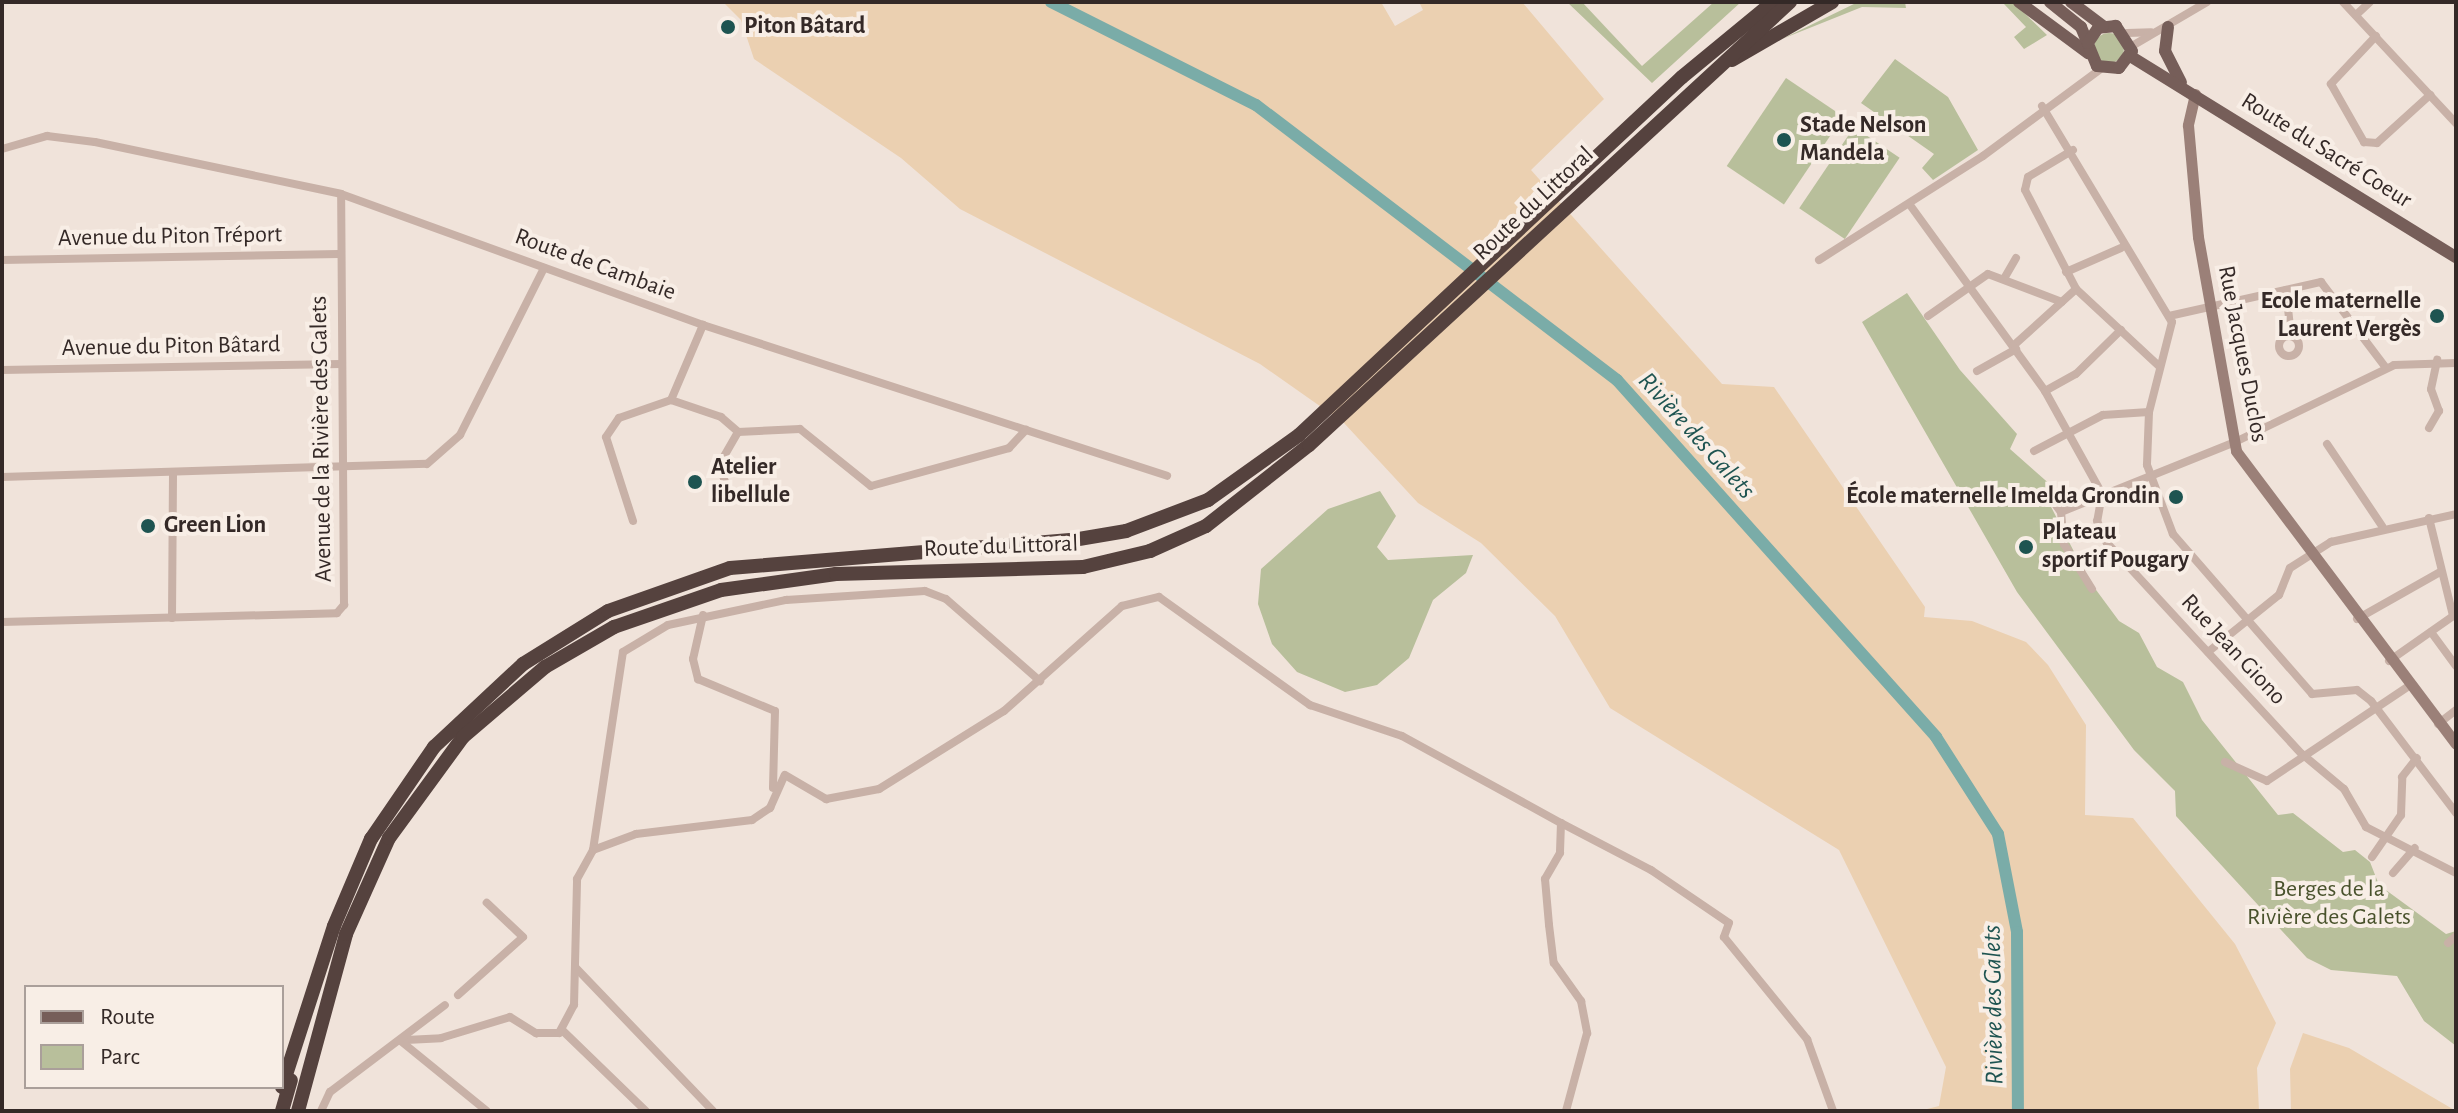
<!DOCTYPE html>
<meta charset="utf-8">
<style>
body{margin:0}
#map{position:relative;width:2458px;height:1113px;overflow:hidden;background:#f0e3da;font-family:"Alegreya Sans",sans-serif}
div>[style]{position:absolute}
[style*='--x']{left:calc(var(--x)*1px);top:calc(var(--y)*1px);width:calc(var(--w)*1px);rotate:calc(var(--a)*1deg)}
.green>*{inset:0;background:#b8bf9b;transform-origin:0 0}
.round{border-radius:50%}
.sand>*{inset:0;background:#ebd0b1}
.river>*{height:12px;margin:-6px;padding:0 6px;transform-origin:6px;border-radius:6px;background:#7aaca8}
.street>*{height:8px;margin:-4px;padding:0 4px;transform-origin:4px;border-radius:4px;background:#c8b1a7}
.street>.ring{margin:-4px;padding:0;box-sizing:content-box;background:none;border:8px solid #c8b1a7;border-radius:50%}
.secondary>*{height:11px;margin:-5.5px;padding:0 5.5px;transform-origin:5.5px;border-radius:5.5px;background:#9b8078}
.primary>*{height:12px;margin:-6px;padding:0 6px;transform-origin:6px;border-radius:6px;background:#765e59}
.highway>*{height:14px;margin:-7px;padding:0 7px;transform-origin:7px;border-radius:7px;background:#55423e}
.dots>*{width:22px;height:22px;translate:-50% -50%;box-sizing:border-box;border:4px solid #f8eee6;border-radius:50%}
span{translate:-50% -50%;white-space:nowrap;text-align:center;line-height:1.15;-webkit-text-stroke:8px #f8eee6;paint-order:stroke}
.poi-label{font-size:24px;color:#342927;font-weight:700}
.left{translate:0 -50%;text-align:left}
.right{translate:-100% -50%;text-align:right}
.street-label{font-size:24px;color:#342927}
.park-label{font-size:24px;color:#49522c}
.water-label{font-size:26px;color:#1e5451;font-style:italic}
.frame{position:absolute;inset:0;border:4px solid #342927;pointer-events:none}
.legend{position:absolute;left:24px;top:985px;width:260px;height:104px;box-sizing:border-box;background:#f8eee6;border:2px solid #aa9f9a;margin:0;padding:10px 14px;list-style:none;font-size:24px;color:#342927}
.legend li{display:flex;align-items:center;gap:16px;height:40px}
.legend b{width:40px;border:2px solid #aa9f9a}
</style>
<div id="map">
<div class="green">
<i style="clip-path:polygon(1567px 2px,1582px 2px,1642px 66px,1714px 2px,1741px 2px,1652px 83px)"></i>
<i style="clip-path:polygon(1858px 2px,1905px 2px,1906px 8px,1862px 7px,1782px 39px)"></i>
<i style="clip-path:polygon(1983px 2px,2013px 2px,2047px 35px,2024px 49px,2014px 37px,2026px 27px,2004px 4px)"></i>
<i class="round" style="left:2094px;top:33px;width:30px;height:30px"></i>
<i style="clip-path:polygon(1895px 59px,1948px 97px,1978px 150px,1933px 180px,1922px 168px,1934px 154px,1861px 103px)"></i>
<i style="left:1786px;top:78px;width:69px;height:106px;rotate:34deg"></i>
<i style="left:1854px;top:127px;width:55px;height:98px;rotate:34deg"></i>
<i style="clip-path:polygon(1907px 293px,1960px 370px,2017px 434px,2010px 449px,2053px 487px,2046px 497px,2088px 579px,2119px 621px,2139px 633px,2157px 667px,2183px 682px,2202px 720px,2278px 815px,2293px 813px,2343px 852px,2355px 850px,2370px 862px,2379px 885px,2446px 934px,2456px 931px,2456px 1046px,2424px 1021px,2397px 976px,2331px 970px,2307px 958px,2176px 816px,2175px 791px,2134px 750px,2017px 592px,1862px 322px)"></i>
<i style="clip-path:polygon(1380px 491px,1396px 516px,1377px 547px,1388px 560px,1473px 555px,1466px 573px,1433px 600px,1409px 658px,1377px 685px,1345px 692px,1297px 672px,1272px 644px,1258px 604px,1261px 569px,1328px 509px)"></i>
</div>
<div class="sand">
<i style="clip-path:polygon(723px 2px,1381px 2px,1395px 26px,1423px 10px,1419px 2px,1522px 2px,1604px 99px,1531px 170px,1722px 384px,1774px 387px,1925px 607px,1924px 617px,1972px 621px,2026px 642px,2048px 665px,2086px 725px,2085px 815px,2133px 818px,2235px 944px,2276px 1023px,2257px 1068px,2259px 1111px,1919px 1111px,1939px 1106px,1946px 1067px,1839px 850px,1610px 708px,1555px 616px,1481px 543px,1418px 503px,1344px 423px,1260px 364px,960px 209px,901px 158px,754px 59px,741px 20px)"></i>
<i style="clip-path:polygon(2303px 1033px,2349px 1048px,2456px 1111px,2291px 1111px,2290px 1069px)"></i>
</div>
<div class="river">
<i style="--x:1051;--y:2;--w:229;--a:26.7"></i>
<i style="--x:1256;--y:105;--w:454;--a:37.3"></i>
<i style="--x:1617;--y:380;--w:479;--a:48.2"></i>
<i style="--x:1936;--y:737;--w:115;--a:57.4"></i>
<i style="--x:1998;--y:834;--w:100;--a:79"></i>
<i style="--x:2017;--y:932;--w:179;--a:89.7"></i>
</div>
<div class="street">
<i style="--x:2343;--y:2;--w:166;--a:47"></i>
<i style="--x:2356;--y:15;--w:19;--a:-43"></i>
<i style="--x:2127;--y:33;--w:24;--a:-2"></i>
<i style="--x:2376;--y:36;--w:66;--a:133.2"></i>
<i style="--x:2331;--y:84;--w:67;--a:60.4"></i>
<i style="--x:2364;--y:142;--w:13;--a:4"></i>
<i style="--x:2377;--y:143;--w:72;--a:-42.2"></i>
<i style="--x:2132;--y:46;--w:87;--a:-30.4"></i>
<i style="--x:2042;--y:106;--w:252;--a:59"></i>
<i style="--x:2172;--y:322;--w:93;--a:104.3"></i>
<i style="--x:2149;--y:412;--w:53;--a:92.2"></i>
<i style="--x:2147;--y:465;--w:74;--a:69.4"></i>
<i style="--x:2173;--y:534;--w:212;--a:49"></i>
<i style="--x:2312;--y:694;--w:45;--a:-5.1"></i>
<i style="--x:2357;--y:690;--w:18;--a:38"></i>
<i style="--x:2371;--y:701;--w:141;--a:52.8"></i>
<i style="--x:2;--y:149;--w:47;--a:-16.1"></i>
<i style="--x:47;--y:136;--w:48;--a:7.1"></i>
<i style="--x:95;--y:142;--w:251;--a:11.9"></i>
<i style="--x:341;--y:194;--w:385;--a:19.9"></i>
<i style="--x:703;--y:325;--w:488;--a:18"></i>
<i style="--x:2073;--y:150;--w:52;--a:149"></i>
<i style="--x:2028;--y:177;--w:13;--a:103"></i>
<i style="--x:2025;--y:190;--w:111;--a:62.7"></i>
<i style="--x:2076;--y:289;--w:113;--a:42.9"></i>
<i style="--x:1910;--y:205;--w:230;--a:54"></i>
<i style="--x:2045;--y:391;--w:118;--a:61"></i>
<i style="--x:2102;--y:494;--w:27;--a:100"></i>
<i style="--x:2097;--y:521;--w:24;--a:66"></i>
<i style="--x:2107;--y:543;--w:287;--a:47.3"></i>
<i style="--x:2302;--y:754;--w:55;--a:39.8"></i>
<i style="--x:2344;--y:789;--w:44;--a:59.9"></i>
<i style="--x:2366;--y:827;--w:101;--a:27.1"></i>
<i style="--x:2;--y:260;--w:337;--a:-1"></i>
<i style="--x:1819;--y:260;--w:194;--a:-32.4"></i>
<i style="--x:1983;--y:156;--w:148;--a:-36.5"></i>
<i style="--x:2066;--y:272;--w:60;--a:-23.6"></i>
<i style="--x:2005;--y:277;--w:22;--a:-60"></i>
<i style="--x:2286;--y:290;--w:46;--a:83.8"></i>
<i style="--x:1928;--y:316;--w:73;--a:-35"></i>
<i style="--x:1988;--y:274;--w:79;--a:20.7"></i>
<i style="--x:2169;--y:316;--w:156;--a:-12.6"></i>
<i style="--x:2321;--y:282;--w:108;--a:52.9"></i>
<i class="ring" style="left:2279px;top:336px;width:12px;height:12px"></i>
<i style="--x:2013;--y:346;--w:85;--a:-42.1"></i>
<i style="--x:2;--y:370;--w:339;--a:-1"></i>
<i style="--x:1977;--y:371;--w:45;--a:-29.4"></i>
<i style="--x:2045;--y:391;--w:35;--a:-29"></i>
<i style="--x:2076;--y:374;--w:63;--a:-44.4"></i>
<i style="--x:671;--y:400;--w:53;--a:18.8"></i>
<i style="--x:721;--y:417;--w:23;--a:41"></i>
<i style="--x:738;--y:432;--w:62;--a:-2.8"></i>
<i style="--x:800;--y:429;--w:91;--a:38.8"></i>
<i style="--x:871;--y:486;--w:143;--a:-15.4"></i>
<i style="--x:1009;--y:448;--w:25;--a:-47"></i>
<i style="--x:2429;--y:428;--w:20;--a:-60"></i>
<i style="--x:2439;--y:411;--w:23;--a:-110"></i>
<i style="--x:2431;--y:389;--w:30;--a:-78"></i>
<i style="--x:2327;--y:444;--w:99;--a:56.1"></i>
<i style="--x:2034;--y:451;--w:78;--a:-27.6"></i>
<i style="--x:2103;--y:415;--w:46;--a:-3.7"></i>
<i style="--x:2;--y:477;--w:425;--a:-1.8"></i>
<i style="--x:427;--y:464;--w:44;--a:-41.3"></i>
<i style="--x:460;--y:435;--w:187;--a:-63.3"></i>
<i style="--x:2047;--y:493;--w:24;--a:54"></i>
<i style="--x:731;--y:499;--w:36;--a:-109"></i>
<i style="--x:719;--y:465;--w:38;--a:-60"></i>
<i style="--x:2061;--y:512;--w:185;--a:-21.9"></i>
<i style="--x:2233;--y:443;--w:179;--a:-25.8"></i>
<i style="--x:2394;--y:365;--w:62;--a:-1.8"></i>
<i style="--x:2061;--y:512;--w:32;--a:85"></i>
<i style="--x:2064;--y:544;--w:53;--a:58.1"></i>
<i style="--x:2429;--y:518;--w:101;--a:76.2"></i>
<i style="--x:633;--y:521;--w:88;--a:-107.8"></i>
<i style="--x:606;--y:437;--w:23;--a:-56"></i>
<i style="--x:619;--y:418;--w:55;--a:-19.1"></i>
<i style="--x:671;--y:400;--w:82;--a:-66.9"></i>
<i style="--x:703;--y:615;--w:45;--a:102.8"></i>
<i style="--x:693;--y:659;--w:21;--a:76"></i>
<i style="--x:698;--y:679;--w:83;--a:22.6"></i>
<i style="--x:775;--y:711;--w:77;--a:91.5"></i>
<i style="--x:172;--y:618;--w:144;--a:-89.6"></i>
<i style="--x:2357;--y:619;--w:95;--a:-29.5"></i>
<i style="--x:2;--y:622;--w:335;--a:-1.5"></i>
<i style="--x:337;--y:613;--w:11;--a:-49"></i>
<i style="--x:344;--y:605;--w:411;--a:-90.4"></i>
<i style="--x:2431;--y:632;--w:42;--a:53.7"></i>
<i style="--x:2208;--y:652;--w:91;--a:-38.8"></i>
<i style="--x:2279;--y:595;--w:29;--a:-68"></i>
<i style="--x:2290;--y:568;--w:49;--a:-32.4"></i>
<i style="--x:2331;--y:542;--w:128;--a:-12.6"></i>
<i style="--x:2389;--y:661;--w:78;--a:-35.1"></i>
<i style="--x:2438;--y:724;--w:23;--a:-38"></i>
<i style="--x:2225;--y:762;--w:46;--a:24.3"></i>
<i style="--x:2267;--y:781;--w:171;--a:-33.8"></i>
<i style="--x:1561;--y:823;--w:102;--a:27.6"></i>
<i style="--x:1651;--y:870;--w:94;--a:34.2"></i>
<i style="--x:1729;--y:923;--w:15;--a:110"></i>
<i style="--x:1724;--y:937;--w:132;--a:50.9"></i>
<i style="--x:1807;--y:1039;--w:77;--a:70.1"></i>
<i style="--x:593;--y:850;--w:200;--a:-81.4"></i>
<i style="--x:623;--y:652;--w:52;--a:-31"></i>
<i style="--x:668;--y:625;--w:121;--a:-12"></i>
<i style="--x:786;--y:600;--w:139;--a:-3.7"></i>
<i style="--x:925;--y:591;--w:22;--a:21"></i>
<i style="--x:946;--y:599;--w:125;--a:41.1"></i>
<i style="--x:2372;--y:857;--w:51;--a:-55.4"></i>
<i style="--x:2401;--y:815;--w:38;--a:-88"></i>
<i style="--x:2402;--y:777;--w:24;--a:-52"></i>
<i style="--x:2393;--y:873;--w:33;--a:-49"></i>
<i style="--x:2448;--y:943;--w:11;--a:-41"></i>
<i style="--x:576;--y:968;--w:198;--a:46.2"></i>
<i style="--x:458;--y:995;--w:87;--a:-41.7"></i>
<i style="--x:523;--y:937;--w:50;--a:-136.6"></i>
<i style="--x:562;--y:1030;--w:117;--a:44"></i>
<i style="--x:406;--y:1040;--w:35;--a:-3"></i>
<i style="--x:441;--y:1038;--w:72;--a:-16.9"></i>
<i style="--x:510;--y:1017;--w:31;--a:32"></i>
<i style="--x:536;--y:1033;--w:23;--a:0"></i>
<i style="--x:559;--y:1033;--w:32;--a:-62"></i>
<i style="--x:574;--y:1005;--w:126;--a:-88.6"></i>
<i style="--x:577;--y:879;--w:33;--a:-61"></i>
<i style="--x:593;--y:850;--w:46;--a:-20.4"></i>
<i style="--x:636;--y:834;--w:117;--a:-6.9"></i>
<i style="--x:752;--y:820;--w:22;--a:-34"></i>
<i style="--x:770;--y:808;--w:36;--a:-66"></i>
<i style="--x:785;--y:775;--w:48;--a:30.3"></i>
<i style="--x:826;--y:799;--w:54;--a:-10.7"></i>
<i style="--x:879;--y:789;--w:147;--a:-32"></i>
<i style="--x:1004;--y:711;--w:158;--a:-41.7"></i>
<i style="--x:1122;--y:606;--w:38;--a:-14"></i>
<i style="--x:1159;--y:597;--w:186;--a:35.6"></i>
<i style="--x:1310;--y:705;--w:97;--a:18.6"></i>
<i style="--x:1402;--y:736;--w:181;--a:28.7"></i>
<i style="--x:1561;--y:823;--w:30;--a:92"></i>
<i style="--x:1560;--y:853;--w:30;--a:120"></i>
<i style="--x:1545;--y:879;--w:46;--a:85"></i>
<i style="--x:1549;--y:925;--w:38;--a:83"></i>
<i style="--x:1554;--y:963;--w:47;--a:54.6"></i>
<i style="--x:1581;--y:1001;--w:33;--a:79"></i>
<i style="--x:1587;--y:1033;--w:81;--a:105.1"></i>
<i style="--x:402;--y:1042;--w:109;--a:39.1"></i>
<i style="--x:321;--y:1111;--w:21;--a:-65"></i>
<i style="--x:330;--y:1092;--w:144;--a:-37.1"></i>
</div>
<div class="secondary">
<i style="--x:2195;--y:94;--w:32;--a:103"></i>
<i style="--x:2188;--y:125;--w:112;--a:84.9"></i>
<i style="--x:2198;--y:237;--w:217;--a:79.9"></i>
<i style="--x:2236;--y:451;--w:366;--a:53.1"></i>
</div>
<div class="primary">
<i style="--x:2019;--y:2;--w:86;--a:36.5"></i>
<i style="--x:2050;--y:2;--w:40;--a:39"></i>
<i style="--x:2081;--y:27;--w:42;--a:67.7"></i>
<i style="--x:2097;--y:66;--w:22;--a:5"></i>
<i style="--x:2119;--y:68;--w:21;--a:-53"></i>
<i style="--x:2132;--y:51;--w:30;--a:-123"></i>
<i style="--x:2116;--y:26;--w:18;--a:174"></i>
<i style="--x:2098;--y:28;--w:18;--a:124"></i>
<i style="--x:2071;--y:2;--w:40;--a:37"></i>
<i style="--x:2168;--y:27;--w:24;--a:97"></i>
<i style="--x:2165;--y:51;--w:35;--a:63"></i>
<i style="--x:2130;--y:56;--w:383;--a:31.7"></i>
</div>
<div class="highway">
<i style="--x:1732;--y:60;--w:116;--a:-30.1"></i>
<i style="--x:282;--y:1087;--w:169;--a:-72.1"></i>
<i style="--x:334;--y:926;--w:95;--a:-67"></i>
<i style="--x:371;--y:839;--w:112;--a:-55.6"></i>
<i style="--x:434;--y:747;--w:122;--a:-43"></i>
<i style="--x:523;--y:664;--w:100;--a:-31.9"></i>
<i style="--x:608;--y:611;--w:129;--a:-19.4"></i>
<i style="--x:730;--y:568;--w:344;--a:-4.7"></i>
<i style="--x:1073;--y:540;--w:54;--a:-9.6"></i>
<i style="--x:1126;--y:531;--w:88;--a:-20.7"></i>
<i style="--x:1208;--y:500;--w:112;--a:-35.5"></i>
<i style="--x:1299;--y:435;--w:524;--a:-43.07"></i>
<i style="--x:1682;--y:77;--w:118;--a:-39.5"></i>
<i style="--x:282;--y:1111;--w:32;--a:-74"></i>
<i style="--x:298;--y:1111;--w:183;--a:-74.8"></i>
<i style="--x:346;--y:934;--w:105;--a:-65.9"></i>
<i style="--x:389;--y:838;--w:125;--a:-53.8"></i>
<i style="--x:463;--y:737;--w:108;--a:-40.5"></i>
<i style="--x:545;--y:667;--w:80;--a:-30.1"></i>
<i style="--x:614;--y:627;--w:113;--a:-19.1"></i>
<i style="--x:721;--y:590;--w:116;--a:-7.9"></i>
<i style="--x:836;--y:574;--w:247;--a:-1.6"></i>
<i style="--x:1083;--y:567;--w:69;--a:-13.4"></i>
<i style="--x:1150;--y:551;--w:61;--a:-24.1"></i>
<i style="--x:1206;--y:526;--w:131;--a:-38.2"></i>
<i style="--x:1309;--y:445;--w:654;--a:-42.65"></i>
</div>
<div class="dots">
<i style="left:728px;top:27px;background:#1e5451"></i>
<i style="left:1784px;top:140px;background:#1e5451"></i>
<i style="left:2437px;top:316px;background:#1e5451"></i>
<i style="left:695px;top:482px;background:#1e5451"></i>
<i style="left:2176px;top:497px;background:#1e5451"></i>
<i style="left:148px;top:526px;background:#1e5451"></i>
<i style="left:2026px;top:547px;background:#1e5451"></i>
</div>
<div class="poi-label">
<span class="left" style="left:744px;top:27px">Piton Bâtard</span>
<span class="left" style="left:1800px;top:140px">Stade Nelson<br>Mandela</span>
<span class="right" style="left:2421px;top:316px">Ecole maternelle<br>Laurent Vergès</span>
<span class="left" style="left:711px;top:482px">Atelier<br>libellule</span>
<span class="right" style="left:2160px;top:497px">École maternelle Imelda Grondin</span>
<span class="left" style="left:164px;top:526px">Green Lion</span>
<span class="left" style="left:2042px;top:547px">Plateau<br>sportif Pougary</span>
</div>
<div class="street-label">
<span style="left:2326px;top:151px;rotate:32deg">Route du Sacré Coeur</span>
<span style="left:1534px;top:204px;rotate:-43deg">Route du Littoral</span>
<span style="left:170px;top:237px;rotate:-1deg">Avenue du Piton Tréport</span>
<span style="left:595px;top:265px;rotate:20deg">Route de Cambaie</span>
<span style="left:171px;top:347px;rotate:-1deg">Avenue du Piton Bâtard</span>
<span style="left:2242px;top:354px;rotate:79deg">Rue Jacques Duclos</span>
<span style="left:322px;top:439px;rotate:-91deg">Avenue de la Rivière des Galets</span>
<span style="left:1001px;top:547px;rotate:-2deg">Route du Littoral</span>
<span style="left:2233px;top:650px;rotate:47deg">Rue Jean Giono</span>
</div>
<div class="park-label">
<span style="left:2329px;top:904px">Berges de la<br>Rivière des Galets</span>
</div>
<div class="water-label">
<span style="left:1696px;top:436px;rotate:48deg">Rivière des Galets</span>
<span style="left:1994px;top:1005px;rotate:-91deg">Rivière des Galets</span>
</div>
<div class="frame"></div>
<ul class="legend">
<li><b style="height:10px;background:#765e59"></b>Route</li>
<li><b style="height:22px;background:#b8bf9b"></b>Parc</li>
</ul>
</div>
